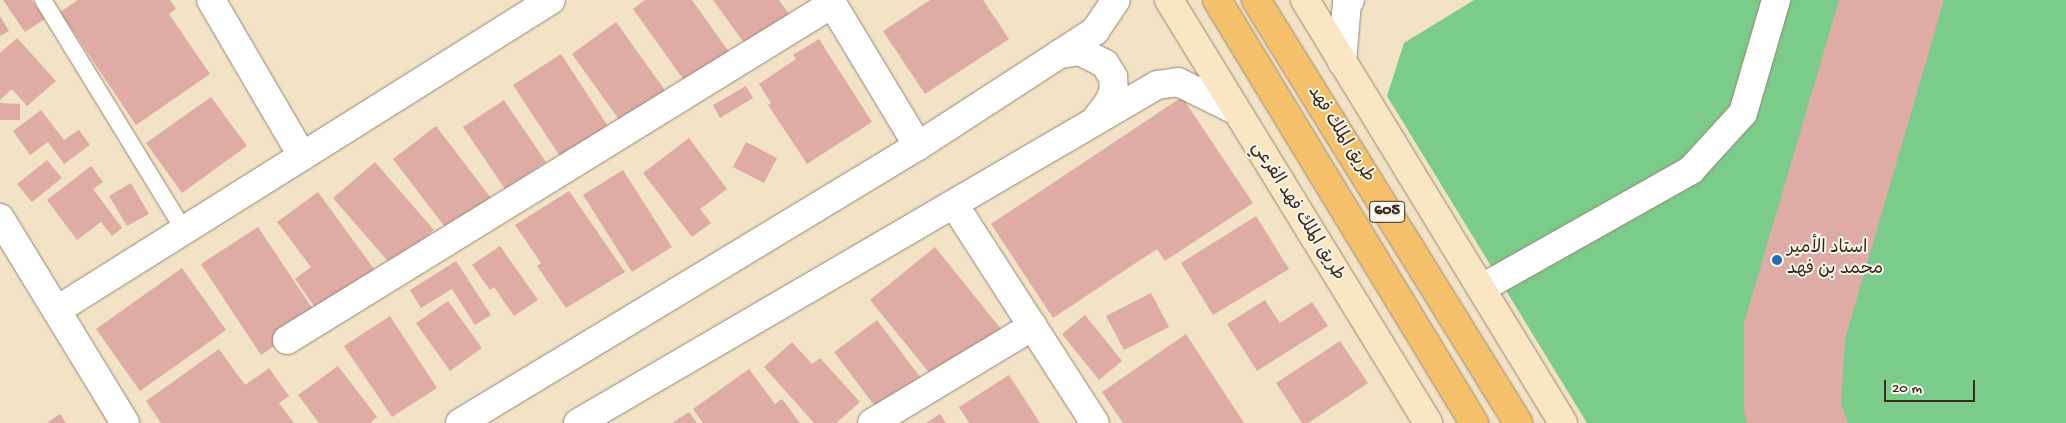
<!DOCTYPE html>
<meta charset="utf-8">
<style>
body{margin:0}
#map{position:relative;width:2066px;height:423px;overflow:hidden;background:#f2e2c6;font-family:"Gochi Hand","Playpen Sans Arabic",sans-serif}
div>[style]{position:absolute}
.green>*{inset:0;background:#7bcb8b}
.building>*{inset:0;background:#dfaca5}
.roads{filter:drop-shadow(0 0 1px #968672) drop-shadow(0 0 1px #968672)}
.service>*{height:16px;margin:-8px;padding:0 8px;transform-origin:8px;border-radius:8px;background:#fff}
.minor>*{height:28px;margin:-14px;padding:0 14px;transform-origin:14px;border-radius:14px;background:#fff}
.tertiary>*{height:28px;margin:-14px;padding:0 14px;transform-origin:14px;border-radius:14px;background:#fff}
.secondary>*{height:28px;margin:-14px;padding:0 14px;transform-origin:14px;border-radius:14px;background:#fbe6c3}
.motorway>*{height:28px;margin:-14px;padding:0 14px;transform-origin:14px;border-radius:14px;background:#f4c16a}
.dots>*{width:14px;height:14px;translate:-50% -50%;box-sizing:border-box;border:2px solid #fbf7ec;border-radius:50%}
span{translate:-50% -50%;white-space:nowrap;text-align:center;line-height:1.15;-webkit-text-stroke:4px #fbf7ec;paint-order:stroke}
.shield-label span{padding:1px 4px;background:#fbf7ec;border:1px solid;border-radius:4px;-webkit-text-stroke-width:0}
.shield-label{font-size:16px;color:#3b2a1e;font-weight:700}
.street-label{font-size:18px;color:#3b2a1e}
.poi-label{font-size:18px;color:#3b2a1e}
.left{translate:0 -50%;text-align:left}
.scale{position:absolute;left:1884px;top:380px;width:91px;height:22px;box-sizing:border-box;border:2px solid #3b2a1e;border-top:0;padding-left:6px;font-size:15px;line-height:18px;white-space:nowrap;color:#3b2a1e;-webkit-text-stroke:4px #fbf7ec;paint-order:stroke}
</style>
<div id="map">
<div class="green">
<div style="clip-path:polygon(1474px 0,2066px 0,2066px 423px,1587px 423px,1387px 96px,1404px 43px)"></div>
</div>
<div class="building">
<div style="clip-path:polygon(3px 0,32px 0,45px 19px,25px 32px)"></div>
<div style="clip-path:polygon(78px 0,170px 0,176px 9px,169px 14px,210px 74px,136px 125px,60px 12px)"></div>
<div style="clip-path:polygon(645px 0,692px 0,734px 59px,691px 90px,633px 9px)"></div>
<div style="clip-path:polygon(713px 0,779px 0,791px 17px,748px 48px)"></div>
<div style="clip-path:polygon(930px 0,983px 0,1009px 39px,925px 94px,883px 31px)"></div>
<div style="clip-path:polygon(1839px 0,1944px 0,1845px 339px,1841px 404px,1848px 423px,1747px 423px,1744px 411px,1744px 323px)"></div>
<div style="clip-path:polygon(0 16px,9px 31px,0 36px)"></div>
<div style="clip-path:polygon(616px 22px,669px 96px,625px 128px,572px 54px)"></div>
<div style="clip-path:polygon(17px 38px,56px 81px,27px 106px,12px 89px,0 100px,0 53px)"></div>
<div style="clip-path:polygon(819px 39px,872px 122px,807px 164px,768px 105px,771px 103px,759px 84px,796px 59px,793px 55px)"></div>
<div style="clip-path:polygon(561px 54px,611px 131px,563px 161px,513px 85px)"></div>
<div style="clip-path:polygon(746px 86px,753px 98px,720px 118px,713px 105px)"></div>
<div style="clip-path:polygon(211px 97px,247px 146px,182px 193px,146px 143px)"></div>
<div style="clip-path:polygon(1182px 97px,1253px 203px,1165px 261px,1157px 249px,1053px 318px,991px 224px)"></div>
<div style="clip-path:polygon(504px 100px,546px 162px,505px 189px,463px 127px)"></div>
<div style="clip-path:polygon(0 103px,20px 104px,20px 120px,0 120px)"></div>
<div style="clip-path:polygon(41px 110px,64px 140px,79px 130px,90px 145px,64px 164px,48px 142px,30px 155px,13px 131px)"></div>
<div style="clip-path:polygon(436px 126px,491px 198px,448px 231px,393px 159px)"></div>
<div style="clip-path:polygon(689px 138px,727px 189px,700px 209px,711px 223px,692px 237px,643px 173px)"></div>
<div style="clip-path:polygon(746px 142px,777px 158px,764px 183px,733px 167px)"></div>
<div style="clip-path:polygon(47px 160px,62px 178px,32px 202px,17px 184px)"></div>
<div style="clip-path:polygon(375px 162px,434px 230px,392px 266px,333px 198px)"></div>
<div style="clip-path:polygon(91px 166px,103px 182px,93px 189px,122px 228px,112px 236px,101px 222px,77px 240px,47px 200px)"></div>
<div style="clip-path:polygon(623px 170px,672px 247px,632px 272px,583px 195px)"></div>
<div style="clip-path:polygon(131px 183px,149px 214px,127px 226px,109px 196px)"></div>
<div style="clip-path:polygon(569px 191px,625px 272px,566px 308px,537px 266px,541px 263px,515px 225px)"></div>
<div style="clip-path:polygon(318px 192px,379px 276px,322px 317px,295px 279px,311px 267px,277px 222px)"></div>
<div style="clip-path:polygon(1256px 216px,1289px 269px,1213px 315px,1181px 263px)"></div>
<div style="clip-path:polygon(258px 227px,318px 317px,261px 355px,201px 264px)"></div>
<div style="clip-path:polygon(500px 246px,538px 300px,514px 316px,494px 287px,490px 290px,472px 265px)"></div>
<div style="clip-path:polygon(935px 247px,1001px 329px,936px 381px,870px 300px)"></div>
<div style="clip-path:polygon(456px 261px,491px 315px,475px 325px,452px 289px,421px 308px,410px 290px)"></div>
<div style="clip-path:polygon(182px 268px,226px 330px,140px 391px,96px 329px)"></div>
<div style="clip-path:polygon(1151px 293px,1169px 327px,1124px 350px,1106px 316px)"></div>
<div style="clip-path:polygon(1265px 300px,1280px 323px,1312px 302px,1328px 326px,1257px 371px,1227px 324px)"></div>
<div style="clip-path:polygon(448px 301px,482px 348px,450px 371px,416px 323px)"></div>
<div style="clip-path:polygon(1085px 315px,1122px 361px,1099px 380px,1062px 334px)"></div>
<div style="clip-path:polygon(390px 316px,437px 388px,392px 417px,344px 346px)"></div>
<div style="clip-path:polygon(877px 320px,920px 377px,877px 409px,834px 352px)"></div>
<div style="clip-path:polygon(1186px 334px,1244px 423px,1123px 423px,1102px 392px)"></div>
<div style="clip-path:polygon(1340px 341px,1368px 383px,1308px 423px,1302px 423px,1276px 383px)"></div>
<div style="clip-path:polygon(792px 342px,812px 364px,820px 358px,860px 402px,836px 423px,814px 423px,764px 367px)"></div>
<div style="clip-path:polygon(219px 349px,245px 385px,269px 368px,289px 396px,279px 403px,294px 423px,161px 423px,146px 401px)"></div>
<div style="clip-path:polygon(338px 366px,377px 417px,370px 423px,319px 423px,298px 395px)"></div>
<div style="clip-path:polygon(749px 369px,775px 404px,782px 399px,800px 423px,703px 423px,693px 409px)"></div>
<div style="clip-path:polygon(1009px 375px,1040px 423px,969px 423px,959px 407px)"></div>
<div style="clip-path:polygon(689px 412px,697px 423px,672px 423px)"></div>
<div style="clip-path:polygon(60px 414px,66px 423px,47px 423px)"></div>
<div style="clip-path:polygon(940px 414px,946px 423px,926px 423px)"></div>
</div>
<div class="roads">
<div class="service">
<div style="left:43px;top:0;width:270px;rotate:58.5deg"></div>
</div>
<div class="minor">
<div style="left:211px;top:0;width:181px;rotate:59.7deg"></div>
<div style="left:830px;top:0;width:170px;rotate:58.9deg"></div>
<div style="left:955px;top:206px;width:258px;rotate:57.2deg"></div>
<div style="left:0;top:218px;width:240px;rotate:58.6deg"></div>
<div style="left:1482px;top:288px;width:240px;rotate:-29.4deg"></div>
<div style="left:1691px;top:170px;width:77px;rotate:-47.6deg"></div>
<div style="left:1743px;top:113px;width:118px;rotate:-73.7deg"></div>
<div style="left:57px;top:310px;width:583px;rotate:-32.11deg"></div>
<div style="left:287px;top:340px;width:640px;rotate:-31.65deg"></div>
<div style="left:872px;top:423px;width:188px;rotate:-31.1deg"></div>
</div>
<div class="tertiary">
<div style="left:1059px;top:54px;width:21px;rotate:-8deg"></div>
<div style="left:1080px;top:51px;width:28px;rotate:27deg"></div>
<div style="left:1105px;top:64px;width:15px;rotate:58deg"></div>
<div style="left:1113px;top:77px;width:13px;rotate:86deg"></div>
<div style="left:1114px;top:90px;width:13px;rotate:113deg"></div>
<div style="left:1109px;top:102px;width:20px;rotate:127deg"></div>
<div style="left:1342px;top:62px;width:59px;rotate:-85.2deg"></div>
<div style="left:1347px;top:3px;width:4px;rotate:-45deg"></div>
<div style="left:460px;top:423px;width:535px;rotate:-31.17deg"></div>
<div style="left:918px;top:146px;width:211px;rotate:-33deg"></div>
<div style="left:1095px;top:31px;width:37px;rotate:-56deg"></div>
<div style="left:578px;top:423px;width:670px;rotate:-30.27deg"></div>
<div style="left:1157px;top:85px;width:21px;rotate:-8deg"></div>
<div style="left:1178px;top:82px;width:61px;rotate:26.1deg"></div>
</div>
<div class="secondary">
<div style="left:1169px;top:0;width:496px;rotate:58.5deg"></div>
<div style="left:1305px;top:0;width:495px;rotate:58.6deg"></div>
</div>
<div class="motorway">
<div style="left:1217px;top:0;width:495px;rotate:58.7deg"></div>
<div style="left:1256px;top:0;width:498px;rotate:58.2deg"></div>
</div>
</div>
<div class="dots">
<div style="left:1777px;top:260px;background:#1f6fb2"></div>
</div>
<div class="shield-label">
<span style="left:1387px;top:212px">605</span>
</div>
<div class="street-label">
<span style="left:1340px;top:135px;rotate:58deg">طريق الملك فهد</span>
<span style="left:1297px;top:212px;rotate:58deg">طريق الملك فهد الفرعي</span>
</div>
<div class="poi-label">
<span class="left" style="left:1787px;top:260px">استاد الأمير<br>محمد بن فهد</span>
</div>
<div class="scale">20 m</div>
</div>
